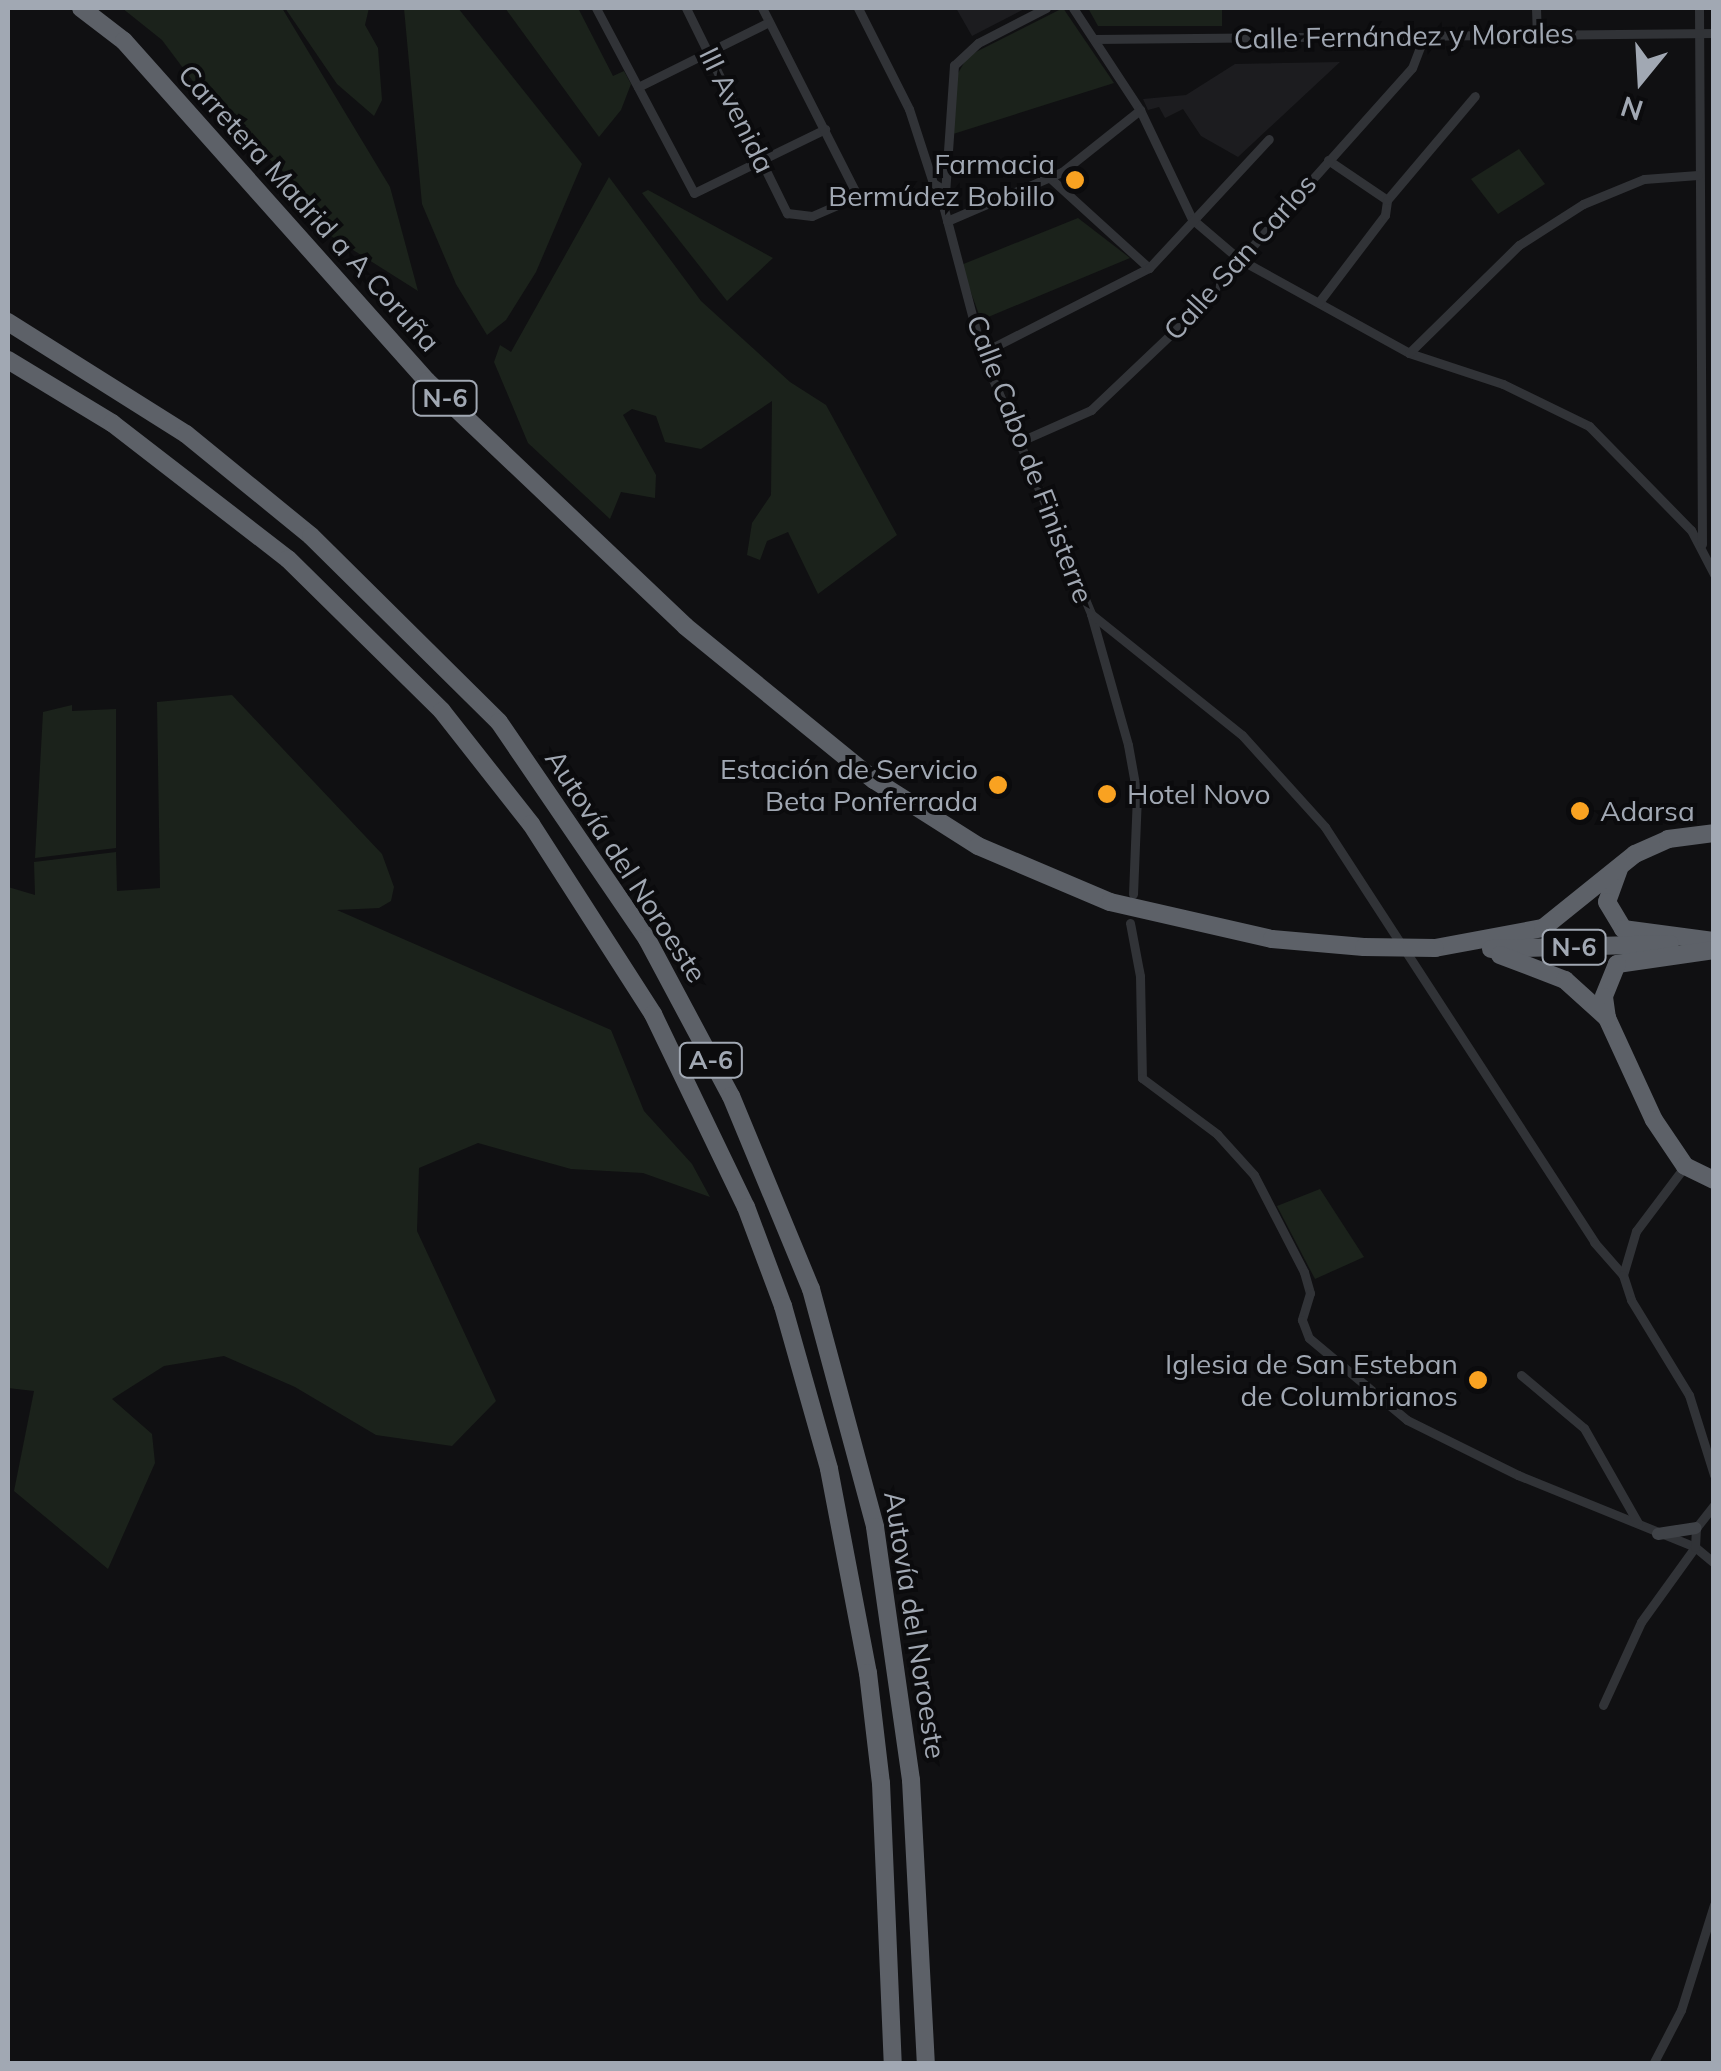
<!DOCTYPE html>
<meta charset="utf-8">
<style>
body{margin:0}
#map{position:relative;width:1721px;height:2071px;overflow:hidden;background:#101012;font-family:Mulish,sans-serif}
div>[style]{position:absolute}
.built>*{inset:0;background:#1c1c1f}
.green>*{inset:0;background:#1b221b}
.street>*{height:9px;margin:-4.5px;padding:0 4.5px;transform-origin:4.5px;border-radius:4.5px;background:#313337}
.secondary>*{height:12px;margin:-6px;padding:0 6px;transform-origin:6px;border-radius:6px;background:#3f4247}
.highway>*{height:18px;margin:-9px;padding:0 9px;transform-origin:9px;border-radius:9px;background:#5d6168}
.highway-bridge>*{height:18px;margin:-9px;padding:0 9px;transform-origin:9px;border-radius:9px;background:#5d6168}
.dots>*{width:28px;height:28px;translate:-50% -50%;box-sizing:border-box;border:5px solid #0b0b0d;border-radius:50%}
span{translate:-50% -50%;white-space:nowrap;text-align:center;line-height:1.15;-webkit-text-stroke:8px #0b0b0d;paint-order:stroke}
.shield-label span{padding:2px 8px;background:#0b0b0d;border:2px solid;border-radius:8px;-webkit-text-stroke-width:0}
.shield-label{font-size:25px;color:#a1a8b3;font-weight:700}
.street-label{font-size:28px;color:#a1a8b3}
.poi-label{font-size:28px;color:#a1a8b3}
.right{translate:-100% -50%;text-align:right}
.left{translate:0 -50%;text-align:left}
.frame{position:absolute;inset:0;border:10px solid #a1a8b3;pointer-events:none}
.north{position:absolute;left:1591px;top:30px;width:100px;height:100px;-webkit-text-stroke:8px #0b0b0d;paint-order:stroke;rotate:198deg;font-size:28px;font-weight:700;line-height:40px;text-align:center;color:#a1a8b3}
.north::after{content:'';display:block;margin:auto;width:35px;height:45px;background:#a1a8b3;clip-path:polygon(50% 0,100% 100%,50% 72%,0 100%)}
</style>
<div id="map">
<div class="built">
<div style="clip-path:polygon(956px 8px,1026px 8px,972px 36px)"></div>
<div style="clip-path:polygon(1340px 62px,1238px 157px,1201px 136px,1183px 109px,1165px 118px,1159px 107px,1148px 110px,1143px 99px,1186px 95px,1235px 64px)"></div>
</div>
<div class="green">
<div style="clip-path:polygon(122px 8px,282px 8px,390px 187px,418px 291px,312px 224px,287px 175px,213px 108px,162px 40px)"></div>
<div style="clip-path:polygon(285px 8px,369px 8px,365px 25px,378px 48px,382px 100px,374px 116px,337px 84px)"></div>
<div style="clip-path:polygon(404px 8px,458px 8px,582px 164px,536px 272px,506px 320px,487px 335px,456px 284px,422px 204px)"></div>
<div style="clip-path:polygon(505px 8px,578px 8px,613px 76px,624px 71px,631px 84px,621px 110px,599px 137px)"></div>
<div style="clip-path:polygon(1063px 8px,1114px 83px,950px 135px,954px 80px,968px 56px)"></div>
<div style="clip-path:polygon(1088px 8px,1222px 8px,1222px 26px,1098px 26px)"></div>
<div style="clip-path:polygon(1519px 149px,1545px 184px,1498px 214px,1471px 179px)"></div>
<div style="clip-path:polygon(609px 177px,701px 301px,790px 382px,826px 405px,897px 535px,818px 594px,788px 532px,767px 541px,760px 560px,747px 555px,752px 523px,771px 495px,772px 401px,701px 449px,665px 442px,656px 416px,632px 409px,623px 415px,656px 475px,655px 498px,621px 492px,610px 519px,528px 443px,494px 362px,500px 345px,511px 352px)"></div>
<div style="clip-path:polygon(648px 190px,773px 258px,727px 301px,642px 193px)"></div>
<div style="clip-path:polygon(1078px 218px,1130px 258px,981px 320px,961px 265px)"></div>
<div style="clip-path:polygon(232px 695px,382px 854px,394px 887px,391px 901px,379px 908px,337px 910px,611px 1030px,644px 1111px,692px 1164px,710px 1197px,643px 1173px,571px 1169px,478px 1143px,419px 1168px,417px 1231px,496px 1401px,452px 1446px,376px 1435px,295px 1387px,224px 1356px,164px 1366px,112px 1399px,152px 1434px,155px 1463px,108px 1569px,14px 1491px,34px 1391px,8px 1388px,8px 887px,35px 895px,34px 862px,116px 852px,117px 891px,160px 888px,157px 702px)"></div>
<div style="clip-path:polygon(72px 705px,72px 711px,116px 709px,116px 848px,35px 858px,43px 712px)"></div>
<div style="clip-path:polygon(1320px 1189px,1364px 1257px,1315px 1279px,1277px 1206px)"></div>
</div>
<div class="street">
<div style="left:596px;top:8px;width:209px;rotate:62.1deg"></div>
<div style="left:694px;top:193px;width:146px;rotate:-26deg"></div>
<div style="left:686px;top:8px;width:229px;rotate:63.8deg"></div>
<div style="left:787px;top:213px;width:25px;rotate:7deg"></div>
<div style="left:812px;top:216px;width:43px;rotate:-23.6deg"></div>
<div style="left:851px;top:199px;width:10px;rotate:-73deg"></div>
<div style="left:854px;top:189px;width:203px;rotate:-116.9deg"></div>
<div style="left:858px;top:8px;width:113px;rotate:63.2deg"></div>
<div style="left:909px;top:109px;width:78px;rotate:72deg"></div>
<div style="left:933px;top:183px;width:13px;rotate:32deg"></div>
<div style="left:1046px;top:8px;width:76px;rotate:152.8deg"></div>
<div style="left:978px;top:43px;width:33px;rotate:137deg"></div>
<div style="left:954px;top:65px;width:144px;rotate:94deg"></div>
<div style="left:944px;top:209px;width:149px;rotate:75.2deg"></div>
<div style="left:982px;top:353px;width:283px;rotate:67.3deg"></div>
<div style="left:1091px;top:614px;width:136px;rotate:74.2deg"></div>
<div style="left:1128px;top:745px;width:51px;rotate:79.8deg"></div>
<div style="left:1137px;top:795px;width:99px;rotate:92.3deg"></div>
<div style="left:1073px;top:8px;width:122px;rotate:56.7deg"></div>
<div style="left:1140px;top:110px;width:121px;rotate:64.5deg"></div>
<div style="left:1192px;top:219px;width:62px;rotate:40.4deg"></div>
<div style="left:1239px;top:259px;width:194px;rotate:28.9deg"></div>
<div style="left:1409px;top:353px;width:99px;rotate:18.3deg"></div>
<div style="left:1503px;top:384px;width:96px;rotate:26deg"></div>
<div style="left:1589px;top:426px;width:146px;rotate:45.6deg"></div>
<div style="left:1691px;top:530px;width:50px;rotate:62.4deg"></div>
<div style="left:1536px;top:8px;width:27px;rotate:88deg"></div>
<div style="left:1699px;top:8px;width:536px;rotate:89.68deg"></div>
<div style="left:1094px;top:39px;width:620px;rotate:-0.55deg"></div>
<div style="left:638px;top:87px;width:146px;rotate:-26.4deg"></div>
<div style="left:1328px;top:160px;width:71px;rotate:34.1deg"></div>
<div style="left:1050px;top:178px;width:134px;rotate:42.3deg"></div>
<div style="left:947px;top:221px;width:125px;rotate:-23.1deg"></div>
<div style="left:1062px;top:172px;width:100px;rotate:-38.5deg"></div>
<div style="left:1319px;top:302px;width:109px;rotate:-52.8deg"></div>
<div style="left:1385px;top:215px;width:15px;rotate:-82deg"></div>
<div style="left:1387px;top:200px;width:136px;rotate:-49.8deg"></div>
<div style="left:982px;top:353px;width:187px;rotate:-27deg"></div>
<div style="left:1149px;top:268px;width:176px;rotate:-47.1deg"></div>
<div style="left:1409px;top:353px;width:154px;rotate:-44.5deg"></div>
<div style="left:1519px;top:245px;width:76px;rotate:-32.6deg"></div>
<div style="left:1583px;top:204px;width:66px;rotate:-22.3deg"></div>
<div style="left:1644px;top:179px;width:54px;rotate:-4.2deg"></div>
<div style="left:1021px;top:441px;width:77px;rotate:-23.9deg"></div>
<div style="left:1091px;top:410px;width:138px;rotate:-43.5deg"></div>
<div style="left:1191px;top:315px;width:331px;rotate:-48.2deg"></div>
<div style="left:1412px;top:68px;width:34px;rotate:-69deg"></div>
<div style="left:1091px;top:614px;width:193px;rotate:38.7deg"></div>
<div style="left:1242px;top:735px;width:124px;rotate:47.9deg"></div>
<div style="left:1325px;top:827px;width:495px;rotate:57deg"></div>
<div style="left:1594px;top:1242px;width:44px;rotate:48.7deg"></div>
<div style="left:1130px;top:923px;width:54px;rotate:79.3deg"></div>
<div style="left:1140px;top:976px;width:102px;rotate:88.9deg"></div>
<div style="left:1142px;top:1078px;width:94px;rotate:36.7deg"></div>
<div style="left:1217px;top:1134px;width:55px;rotate:47.9deg"></div>
<div style="left:1254px;top:1175px;width:109px;rotate:62.7deg"></div>
<div style="left:1304px;top:1272px;width:22px;rotate:74deg"></div>
<div style="left:1310px;top:1293px;width:28px;rotate:107deg"></div>
<div style="left:1302px;top:1320px;width:19px;rotate:69deg"></div>
<div style="left:1309px;top:1338px;width:128px;rotate:39.9deg"></div>
<div style="left:1407px;top:1420px;width:124px;rotate:26.4deg"></div>
<div style="left:1518px;top:1475px;width:191px;rotate:22.1deg"></div>
<div style="left:1695px;top:1547px;width:25px;rotate:40deg"></div>
<div style="left:1685px;top:1166px;width:81px;rotate:127deg"></div>
<div style="left:1636px;top:1231px;width:46px;rotate:106.5deg"></div>
<div style="left:1623px;top:1275px;width:26px;rotate:72deg"></div>
<div style="left:1631px;top:1300px;width:111px;rotate:58.6deg"></div>
<div style="left:1689px;top:1395px;width:84px;rotate:72.6deg"></div>
<div style="left:1521px;top:1375px;width:82px;rotate:40.1deg"></div>
<div style="left:1584px;top:1428px;width:109px;rotate:60.4deg"></div>
<div style="left:1603px;top:1705px;width:91px;rotate:-65.4deg"></div>
<div style="left:1641px;top:1622px;width:92px;rotate:-54.2deg"></div>
<div style="left:1695px;top:1547px;width:19px;rotate:-87deg"></div>
<div style="left:1696px;top:1528px;width:29px;rotate:-52deg"></div>
<div style="left:1653px;top:2064px;width:61px;rotate:-62.6deg"></div>
<div style="left:1681px;top:2010px;width:110px;rotate:-72.6deg"></div>
</div>
<div class="secondary">
<div style="left:1658px;top:1534px;width:38px;rotate:-9deg"></div>
</div>
<div class="highway">
<div style="left:81px;top:8px;width:54px;rotate:37.5deg"></div>
<div style="left:124px;top:41px;width:455px;rotate:48.3deg"></div>
<div style="left:427px;top:381px;width:356px;rotate:43.5deg"></div>
<div style="left:685px;top:626px;width:244px;rotate:39.2deg"></div>
<div style="left:874px;top:780px;width:123px;rotate:32.4deg"></div>
<div style="left:978px;top:846px;width:143px;rotate:23deg"></div>
<div style="left:1110px;top:902px;width:166px;rotate:12.9deg"></div>
<div style="left:1272px;top:939px;width:92px;rotate:5deg"></div>
<div style="left:8px;top:322px;width:210px;rotate:32.2deg"></div>
<div style="left:186px;top:434px;width:161px;rotate:39.2deg"></div>
<div style="left:311px;top:536px;width:264px;rotate:44.7deg"></div>
<div style="left:499px;top:722px;width:263px;rotate:55.7deg"></div>
<div style="left:647px;top:939px;width:178px;rotate:61.9deg"></div>
<div style="left:731px;top:1096px;width:209px;rotate:67.5deg"></div>
<div style="left:811px;top:1289px;width:246px;rotate:74.9deg"></div>
<div style="left:875px;top:1527px;width:256px;rotate:81.9deg"></div>
<div style="left:911px;top:1780px;width:284px;rotate:87deg"></div>
<div style="left:8px;top:360px;width:122px;rotate:31.2deg"></div>
<div style="left:112px;top:423px;width:222px;rotate:37.7deg"></div>
<div style="left:288px;top:559px;width:216px;rotate:44.6deg"></div>
<div style="left:442px;top:711px;width:144px;rotate:51.8deg"></div>
<div style="left:531px;top:824px;width:226px;rotate:57.3deg"></div>
<div style="left:653px;top:1014px;width:214px;rotate:64.3deg"></div>
<div style="left:746px;top:1207px;width:106px;rotate:69.5deg"></div>
<div style="left:783px;top:1306px;width:169px;rotate:74.2deg"></div>
<div style="left:829px;top:1469px;width:208px;rotate:79.2deg"></div>
<div style="left:868px;top:1673px;width:111px;rotate:83.3deg"></div>
<div style="left:881px;top:1783px;width:281px;rotate:87.6deg"></div>
<div style="left:1619px;top:869px;width:35px;rotate:110deg"></div>
<div style="left:1607px;top:902px;width:31px;rotate:59deg"></div>
<div style="left:1623px;top:929px;width:91px;rotate:7.6deg"></div>
<div style="left:1435px;top:948px;width:110px;rotate:-10.5deg"></div>
<div style="left:1543px;top:928px;width:118px;rotate:-38.8deg"></div>
<div style="left:1635px;top:854px;width:36px;rotate:-24deg"></div>
<div style="left:1668px;top:839px;width:46px;rotate:-7.4deg"></div>
<div style="left:1491px;top:949px;width:179px;rotate:-1.6deg"></div>
<div style="left:1714px;top:950px;width:98px;rotate:171.8deg"></div>
<div style="left:1617px;top:964px;width:35px;rotate:112deg"></div>
<div style="left:1604px;top:997px;width:21px;rotate:82deg"></div>
<div style="left:1607px;top:1018px;width:112px;rotate:65.3deg"></div>
<div style="left:1654px;top:1120px;width:55px;rotate:56deg"></div>
<div style="left:1685px;top:1166px;width:32px;rotate:26deg"></div>
<div style="left:1500px;top:955px;width:70px;rotate:21deg"></div>
<div style="left:1565px;top:980px;width:57px;rotate:42.1deg"></div>
</div>
<div class="highway-bridge">
<div style="left:1364px;top:947px;width:71px;rotate:0.8deg"></div>
</div>
<div class="dots">
<div style="left:1075px;top:180px;background:#f9a221"></div>
<div style="left:998px;top:785px;background:#f9a221"></div>
<div style="left:1107px;top:794px;background:#f9a221"></div>
<div style="left:1580px;top:811px;background:#f9a221"></div>
<div style="left:1478px;top:1380px;background:#f9a221"></div>
</div>
<div class="shield-label">
<span style="left:445px;top:398px">N-6</span>
<span style="left:1574px;top:947px">N-6</span>
<span style="left:711px;top:1060px">A-6</span>
</div>
<div class="street-label">
<span style="left:1404px;top:36px;rotate:-1deg">Calle Fernández y Morales</span>
<span style="left:737px;top:110px;rotate:64deg">III Avenida</span>
<span style="left:309px;top:208px;rotate:48deg">Carretera Madrid a A Coruña</span>
<span style="left:1240px;top:257px;rotate:-48deg">Calle San Carlos</span>
<span style="left:1030px;top:459px;rotate:69deg">Calle Cabo de Finisterre</span>
<span style="left:626px;top:866px;rotate:57deg">Autovía del Noroeste</span>
<span style="left:915px;top:1625px;rotate:81deg">Autovía del Noroeste</span>
</div>
<div class="poi-label">
<span class="right" style="left:1055px;top:180px">Farmacia<br>Bermúdez Bobillo</span>
<span class="right" style="left:978px;top:785px">Estación de Servicio<br>Beta Ponferrada</span>
<span class="left" style="left:1127px;top:794px">Hotel Novo</span>
<span class="left" style="left:1600px;top:811px">Adarsa</span>
<span class="right" style="left:1458px;top:1380px">Iglesia de San Esteban<br>de Columbrianos</span>
</div>
<div class="frame"></div>
<div class="north">N</div>
</div>
